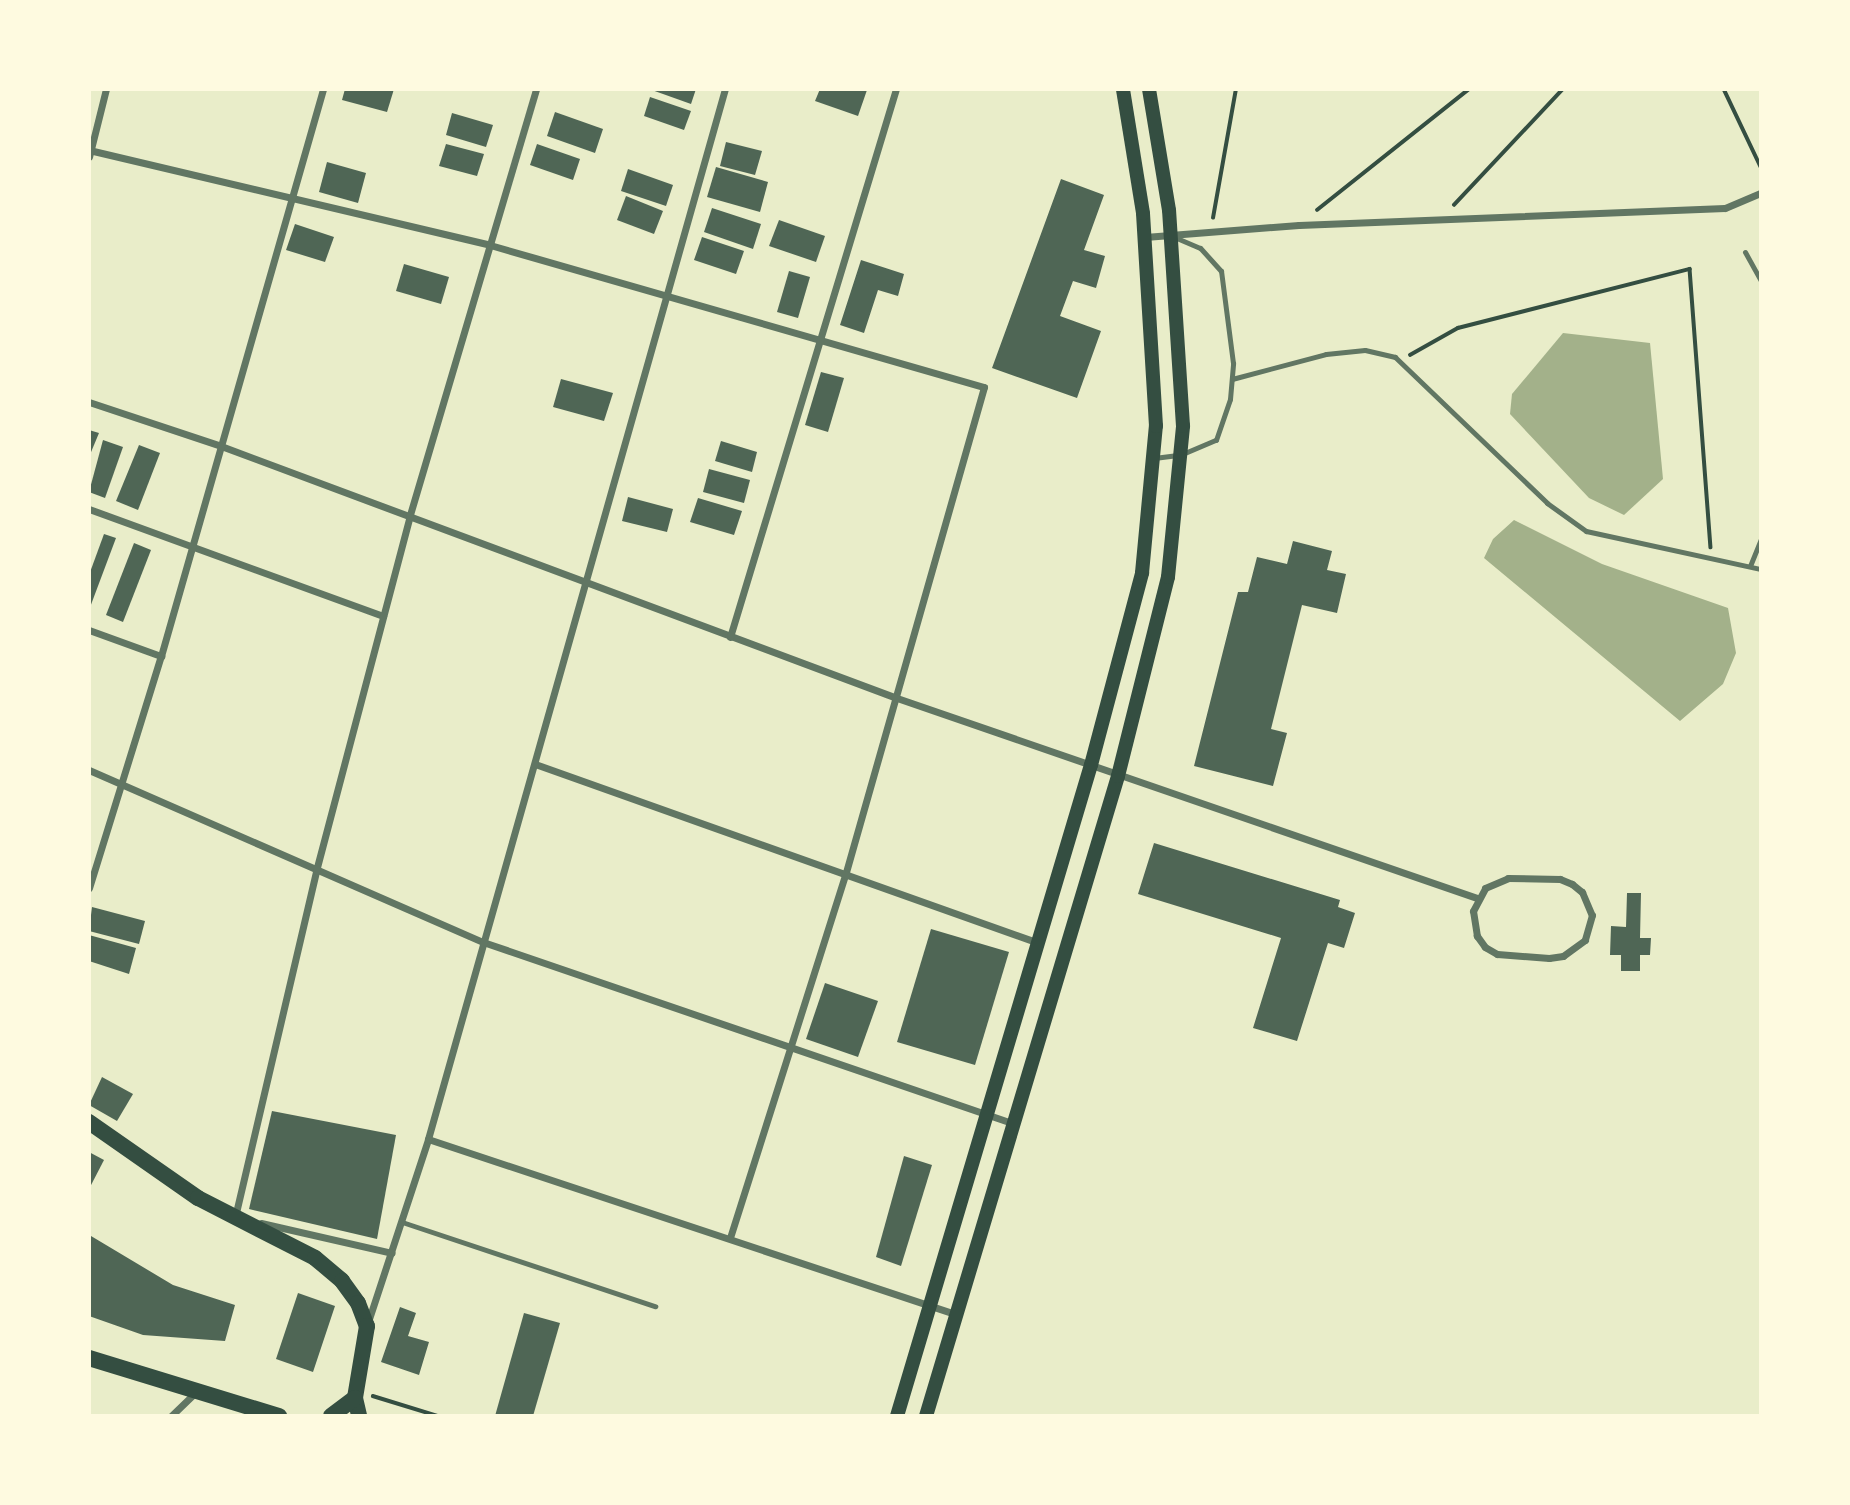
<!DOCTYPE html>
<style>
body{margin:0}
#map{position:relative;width:1850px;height:1505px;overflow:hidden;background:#e9edc9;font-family:"Exo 2",sans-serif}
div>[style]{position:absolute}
.water>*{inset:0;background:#a3b18a}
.building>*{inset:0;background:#4f6655}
.path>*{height:3.5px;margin:-1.75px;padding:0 1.75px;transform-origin:1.75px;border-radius:1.75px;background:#344e41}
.service>*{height:5px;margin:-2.5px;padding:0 2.5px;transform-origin:2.5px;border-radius:2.5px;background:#617663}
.minor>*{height:7px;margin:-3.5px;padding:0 3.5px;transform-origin:3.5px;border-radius:3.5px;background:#617663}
.secondary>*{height:14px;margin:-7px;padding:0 7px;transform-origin:7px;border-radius:7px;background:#344e41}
.primary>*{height:16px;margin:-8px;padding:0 8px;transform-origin:8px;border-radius:8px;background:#344e41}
span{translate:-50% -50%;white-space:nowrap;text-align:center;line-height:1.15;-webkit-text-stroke:7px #fefae0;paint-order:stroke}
.frame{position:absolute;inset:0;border:91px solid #fefae0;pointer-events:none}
</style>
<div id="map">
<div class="water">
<div style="clip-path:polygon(1563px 333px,1650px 343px,1663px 479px,1624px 515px,1589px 498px,1510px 414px,1512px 394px)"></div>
<div style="clip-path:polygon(1514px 520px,1602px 564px,1728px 608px,1736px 653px,1723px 684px,1680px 721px,1484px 558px,1493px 539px)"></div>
</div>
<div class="building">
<div style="clip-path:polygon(345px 89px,394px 89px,387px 112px,342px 100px)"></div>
<div style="clip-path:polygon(649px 89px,696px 89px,691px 104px)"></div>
<div style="clip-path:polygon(820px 89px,865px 89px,867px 90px,858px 116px,815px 101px)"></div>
<div style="clip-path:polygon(650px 97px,691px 111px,684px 130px,644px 116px)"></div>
<div style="clip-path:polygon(555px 112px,603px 129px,595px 153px,547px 136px)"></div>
<div style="clip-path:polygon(452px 113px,493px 125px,486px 147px,446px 135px)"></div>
<div style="clip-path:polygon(726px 142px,762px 151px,755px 175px,720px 166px)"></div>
<div style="clip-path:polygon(446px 144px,484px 154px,477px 176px,439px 166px)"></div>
<div style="clip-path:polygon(537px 144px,580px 159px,573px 180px,530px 165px)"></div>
<div style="clip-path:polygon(327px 162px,366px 173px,358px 203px,319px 192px)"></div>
<div style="clip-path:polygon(716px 167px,768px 182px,760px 212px,707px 197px)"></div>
<div style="clip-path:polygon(628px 169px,673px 185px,666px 206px,621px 191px)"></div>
<div style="clip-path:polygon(1061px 179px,1104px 195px,1084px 250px,1105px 256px,1096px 288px,1073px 281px,1060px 316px,1101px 331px,1077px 398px,992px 368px)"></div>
<div style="clip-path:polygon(626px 196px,663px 211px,654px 234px,617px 220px)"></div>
<div style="clip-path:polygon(712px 208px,761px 224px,753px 249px,704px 232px)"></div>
<div style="clip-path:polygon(779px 220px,825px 236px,816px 262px,769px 246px)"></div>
<div style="clip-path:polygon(295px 224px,334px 237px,325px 262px,286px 250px)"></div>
<div style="clip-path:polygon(702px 237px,744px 251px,736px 274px,694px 260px)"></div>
<div style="clip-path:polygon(861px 260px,904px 274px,898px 296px,878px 290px,864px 333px,840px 325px)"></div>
<div style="clip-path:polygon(404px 264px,449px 277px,441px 304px,396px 291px)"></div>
<div style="clip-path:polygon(789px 271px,810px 277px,798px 318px,777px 312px)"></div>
<div style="clip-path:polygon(821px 372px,844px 378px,828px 432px,805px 425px)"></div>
<div style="clip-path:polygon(561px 379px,613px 393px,604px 421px,553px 407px)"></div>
<div style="clip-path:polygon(89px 430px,99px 433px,89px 457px)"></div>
<div style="clip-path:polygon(103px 440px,123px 447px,105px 498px,89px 492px)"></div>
<div style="clip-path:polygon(721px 441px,757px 452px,752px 472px,715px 461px)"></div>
<div style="clip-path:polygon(139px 445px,160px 453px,138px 510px,116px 501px)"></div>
<div style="clip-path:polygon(709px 469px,750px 480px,744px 503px,703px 492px)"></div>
<div style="clip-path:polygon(628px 497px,673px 509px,667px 532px,622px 521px)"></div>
<div style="clip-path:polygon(698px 498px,742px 511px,734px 535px,690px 522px)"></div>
<div style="clip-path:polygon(104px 534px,116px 538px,89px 610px,89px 575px)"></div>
<div style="clip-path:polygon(1293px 541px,1332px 551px,1327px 570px,1346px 574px,1337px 613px,1302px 605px,1271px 729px,1287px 733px,1273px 786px,1194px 766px,1238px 592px,1248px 592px,1257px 557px,1287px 564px)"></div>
<div style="clip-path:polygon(134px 543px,151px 550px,123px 622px,106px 615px)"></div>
<div style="clip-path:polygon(1154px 843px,1340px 900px,1338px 907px,1355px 913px,1344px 948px,1328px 943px,1297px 1041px,1253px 1028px,1281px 938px,1138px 894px)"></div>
<div style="clip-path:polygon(1627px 893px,1641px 893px,1640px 938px,1651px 938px,1650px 955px,1640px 955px,1640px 971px,1621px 971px,1621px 955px,1610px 955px,1611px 926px,1626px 927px)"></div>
<div style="clip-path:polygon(92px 907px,145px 921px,139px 944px,89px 931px)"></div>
<div style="clip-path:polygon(931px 929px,1009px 952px,975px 1065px,897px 1042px)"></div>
<div style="clip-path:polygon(89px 935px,136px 948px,129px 974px,89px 961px)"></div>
<div style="clip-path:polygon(825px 983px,878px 1001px,858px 1057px,806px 1039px)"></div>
<div style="clip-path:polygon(102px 1077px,133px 1094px,117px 1121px,89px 1105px)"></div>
<div style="clip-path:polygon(272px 1111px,396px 1135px,377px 1239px,249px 1209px)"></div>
<div style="clip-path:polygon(89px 1152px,104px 1160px,89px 1189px)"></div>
<div style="clip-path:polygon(904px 1156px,932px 1165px,901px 1266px,876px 1257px)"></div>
<div style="clip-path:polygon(91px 1236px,173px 1285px,235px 1305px,225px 1341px,143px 1335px,89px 1316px)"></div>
<div style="clip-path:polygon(298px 1293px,335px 1306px,313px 1372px,276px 1359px)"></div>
<div style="clip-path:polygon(400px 1307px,416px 1313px,408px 1336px,429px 1342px,419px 1375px,381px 1362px)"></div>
<div style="clip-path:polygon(524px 1313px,560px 1323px,533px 1416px,495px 1416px)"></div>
</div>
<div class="path">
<div style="left:1724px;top:89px;width:86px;rotate:64.6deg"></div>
<div style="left:1454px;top:205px;width:159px;rotate:-46.8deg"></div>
<div style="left:1317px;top:210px;width:194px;rotate:-38.5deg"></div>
<div style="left:1213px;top:218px;width:131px;rotate:-79.9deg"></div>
<div style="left:1410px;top:355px;width:55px;rotate:-29.4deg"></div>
<div style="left:1458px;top:328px;width:239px;rotate:-14.3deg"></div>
<div style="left:1690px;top:269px;width:279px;rotate:85.7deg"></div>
<div style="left:373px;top:1396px;width:68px;rotate:17.1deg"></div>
</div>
<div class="service">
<div style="left:1745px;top:252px;width:33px;rotate:61deg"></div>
<div style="left:1232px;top:379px;width:97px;rotate:-14.9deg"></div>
<div style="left:1326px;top:354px;width:39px;rotate:-6deg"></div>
<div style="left:1365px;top:350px;width:31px;rotate:13deg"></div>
<div style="left:1395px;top:357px;width:211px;rotate:43.8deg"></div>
<div style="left:1547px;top:503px;width:48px;rotate:35.7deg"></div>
<div style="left:1586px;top:531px;width:179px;rotate:12.3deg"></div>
<div style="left:1154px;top:458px;width:26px;rotate:-7deg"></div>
<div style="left:1180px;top:455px;width:39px;rotate:-23deg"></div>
<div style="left:1216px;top:440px;width:43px;rotate:-71.1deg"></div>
<div style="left:1230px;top:399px;width:36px;rotate:-85deg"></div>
<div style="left:1233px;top:363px;width:93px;rotate:-97.4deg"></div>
<div style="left:1221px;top:271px;width:31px;rotate:-132deg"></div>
<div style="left:1200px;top:248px;width:28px;rotate:-157deg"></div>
<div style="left:1750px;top:566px;width:29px;rotate:-68deg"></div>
<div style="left:402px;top:1222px;width:267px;rotate:18.4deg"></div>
</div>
<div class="minor">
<div style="left:89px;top:150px;width:412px;rotate:13.3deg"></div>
<div style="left:490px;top:245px;width:514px;rotate:16.04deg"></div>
<div style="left:984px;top:387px;width:504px;rotate:105.88deg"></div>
<div style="left:846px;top:872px;width:384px;rotate:107.6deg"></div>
<div style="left:89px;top:157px;width:70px;rotate:-76deg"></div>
<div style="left:1145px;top:237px;width:154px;rotate:-4.5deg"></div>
<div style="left:1299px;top:225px;width:426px;rotate:-2.3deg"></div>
<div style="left:1725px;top:208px;width:39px;rotate:-23deg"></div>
<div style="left:89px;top:402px;width:139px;rotate:18.4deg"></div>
<div style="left:221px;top:446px;width:718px;rotate:20.45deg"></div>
<div style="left:894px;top:697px;width:617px;rotate:19.02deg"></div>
<div style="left:89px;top:509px;width:313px;rotate:20deg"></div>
<div style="left:89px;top:630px;width:77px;rotate:19.9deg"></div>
<div style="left:730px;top:637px;width:573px;rotate:-73.15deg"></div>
<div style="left:535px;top:764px;width:532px;rotate:19.56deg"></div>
<div style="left:89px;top:770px;width:430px;rotate:23.6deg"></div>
<div style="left:483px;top:942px;width:559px;rotate:18.89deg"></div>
<div style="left:1508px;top:878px;width:52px;rotate:1.1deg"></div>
<div style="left:1560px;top:879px;width:13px;rotate:23deg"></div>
<div style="left:1572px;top:884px;width:13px;rotate:39deg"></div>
<div style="left:1582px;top:892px;width:25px;rotate:67deg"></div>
<div style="left:1592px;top:915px;width:26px;rotate:106deg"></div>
<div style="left:1585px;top:940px;width:27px;rotate:144deg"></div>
<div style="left:1563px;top:956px;width:14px;rotate:172deg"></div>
<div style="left:1549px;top:958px;width:52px;rotate:-175.6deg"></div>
<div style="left:1497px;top:954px;width:14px;rotate:-150deg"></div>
<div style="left:1485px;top:947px;width:14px;rotate:-126deg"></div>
<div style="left:1477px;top:936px;width:25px;rotate:-99deg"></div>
<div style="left:1473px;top:911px;width:26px;rotate:-62deg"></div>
<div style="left:1485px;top:888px;width:25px;rotate:-23deg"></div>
<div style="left:89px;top:888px;width:243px;rotate:-72.8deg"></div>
<div style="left:161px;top:656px;width:590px;rotate:-74.05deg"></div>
<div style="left:428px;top:1139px;width:555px;rotate:18.37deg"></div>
<div style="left:235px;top:1217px;width:355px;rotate:-76.8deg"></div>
<div style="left:316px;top:871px;width:365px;rotate:-75.2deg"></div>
<div style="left:409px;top:518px;width:447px;rotate:-73.5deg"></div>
<div style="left:261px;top:1223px;width:134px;rotate:12.9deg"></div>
<div style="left:368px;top:1322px;width:193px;rotate:-71.8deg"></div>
<div style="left:428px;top:1139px;width:1091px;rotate:-74.21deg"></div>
<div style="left:171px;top:1416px;width:36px;rotate:-44deg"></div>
</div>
<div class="secondary">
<div style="left:897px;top:1416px;width:679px;rotate:-73.41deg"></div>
<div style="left:1091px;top:765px;width:199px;rotate:-75.1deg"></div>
<div style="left:1142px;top:573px;width:148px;rotate:-84.6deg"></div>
<div style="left:1156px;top:426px;width:213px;rotate:-93.5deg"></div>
<div style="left:1143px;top:213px;width:126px;rotate:-99.2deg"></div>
<div style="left:926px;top:1416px;width:668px;rotate:-73.3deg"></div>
<div style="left:1118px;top:776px;width:205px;rotate:-75.9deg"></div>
<div style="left:1168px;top:577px;width:152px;rotate:-84.3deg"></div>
<div style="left:1183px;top:426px;width:216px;rotate:-93.7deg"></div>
<div style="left:1169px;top:210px;width:123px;rotate:-99.4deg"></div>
</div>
<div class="primary">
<div style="left:89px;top:1122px;width:133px;rotate:34.9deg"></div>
<div style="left:198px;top:1198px;width:131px;rotate:27.1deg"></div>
<div style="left:315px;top:1258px;width:35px;rotate:40deg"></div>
<div style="left:342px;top:1281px;width:27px;rotate:54deg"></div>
<div style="left:358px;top:1303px;width:25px;rotate:69deg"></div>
<div style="left:367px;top:1326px;width:73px;rotate:99.5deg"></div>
<div style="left:355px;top:1398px;width:18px;rotate:77deg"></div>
<div style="left:89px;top:1358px;width:199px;rotate:17deg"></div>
<div style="left:331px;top:1416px;width:30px;rotate:-37deg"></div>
</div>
<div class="frame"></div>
</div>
